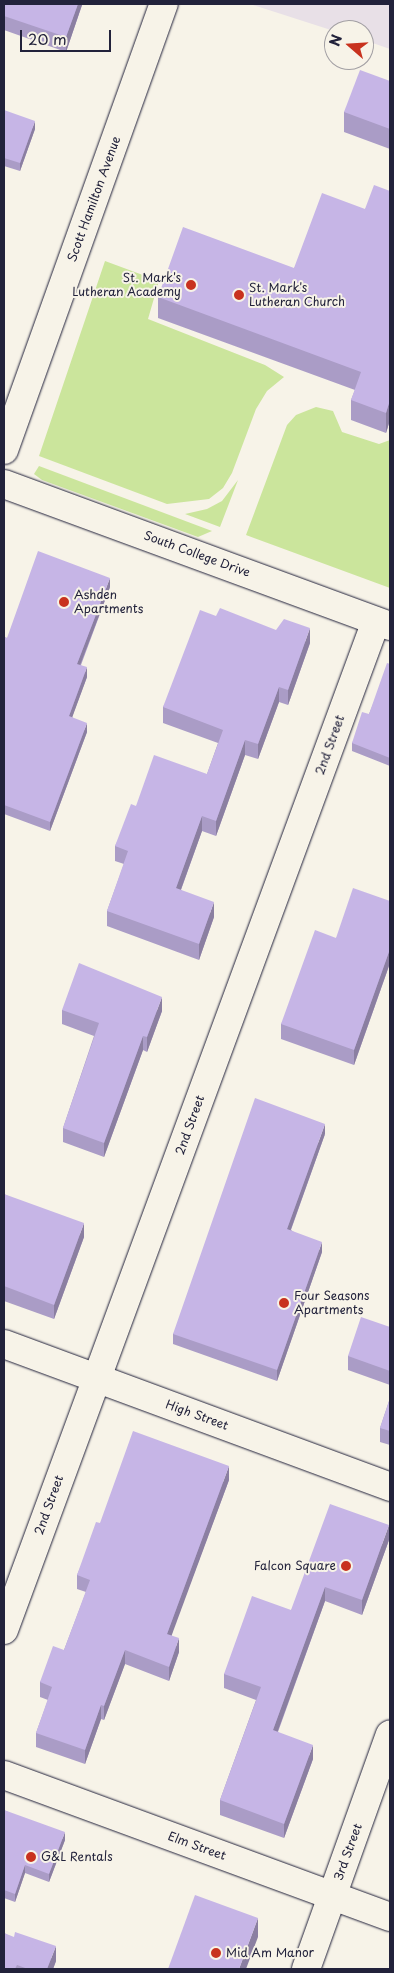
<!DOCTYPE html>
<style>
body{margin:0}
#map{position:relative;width:394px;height:1973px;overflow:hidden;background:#f7f3e8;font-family:"Playpen Sans",sans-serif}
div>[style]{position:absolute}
.built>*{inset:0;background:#e8e0e7}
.green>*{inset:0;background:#cbe59c}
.roads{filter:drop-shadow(0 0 1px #22223b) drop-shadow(0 0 1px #22223b)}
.street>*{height:28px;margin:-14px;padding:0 14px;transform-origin:14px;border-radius:14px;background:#f7f3e8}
.secondary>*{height:28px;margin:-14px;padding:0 14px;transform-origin:14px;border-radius:14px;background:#f7f3e8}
.wall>*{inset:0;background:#aa9cc6}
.shaded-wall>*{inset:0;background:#8b7fa1}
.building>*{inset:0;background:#c6b5e6}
.dots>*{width:14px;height:14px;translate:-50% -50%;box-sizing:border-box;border:2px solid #f7f3e8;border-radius:50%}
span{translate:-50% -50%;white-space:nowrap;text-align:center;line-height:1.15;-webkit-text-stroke:4px #f7f3e8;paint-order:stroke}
.street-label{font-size:12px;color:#22223b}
.poi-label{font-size:12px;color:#22223b}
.right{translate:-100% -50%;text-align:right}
.left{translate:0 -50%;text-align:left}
.frame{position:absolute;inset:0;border:5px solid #22223b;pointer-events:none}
.north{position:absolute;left:324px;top:20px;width:50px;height:50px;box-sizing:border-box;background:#f7f3e8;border:1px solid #a29fa3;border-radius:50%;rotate:289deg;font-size:14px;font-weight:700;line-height:20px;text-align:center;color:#22223b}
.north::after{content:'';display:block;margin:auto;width:18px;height:22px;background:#c8321e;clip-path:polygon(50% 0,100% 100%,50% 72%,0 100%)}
.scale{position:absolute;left:20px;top:30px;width:91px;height:22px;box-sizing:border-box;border:2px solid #22223b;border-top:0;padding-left:6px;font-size:15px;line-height:18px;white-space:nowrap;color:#22223b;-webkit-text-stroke:4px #f7f3e8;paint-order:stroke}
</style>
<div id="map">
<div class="built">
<div style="clip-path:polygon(250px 4px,390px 4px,390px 49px,364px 40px,364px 30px,334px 31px)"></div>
</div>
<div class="green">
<div style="clip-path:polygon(105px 261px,159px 281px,148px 319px,265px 365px,284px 377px,267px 391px,256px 409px,232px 473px,223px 488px,209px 499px,167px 504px,39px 456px)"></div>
<div style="clip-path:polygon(316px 407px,333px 411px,342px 432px,379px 444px,390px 440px,390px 588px,246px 535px,287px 425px,296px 415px)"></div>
<div style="clip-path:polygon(39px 466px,212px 531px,198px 537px,42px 480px,34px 474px)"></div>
<div style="clip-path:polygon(238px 480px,220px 527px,185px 514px,207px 509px,222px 501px)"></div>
</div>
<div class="roads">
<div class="street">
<div style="left:4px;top:450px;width:474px;rotate:-70.3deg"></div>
<div style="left:4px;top:1344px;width:412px;rotate:20.3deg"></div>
<div style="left:4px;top:1630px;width:1075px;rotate:-69.76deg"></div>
<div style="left:4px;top:1775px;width:411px;rotate:20.2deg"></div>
<div style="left:306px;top:1969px;width:249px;rotate:-70.3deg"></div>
</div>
<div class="secondary">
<div style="left:4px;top:484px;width:411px;rotate:20.2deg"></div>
</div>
</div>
<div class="wall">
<div style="clip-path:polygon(4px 4px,82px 4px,82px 5px,66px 52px,4px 30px)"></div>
<div style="clip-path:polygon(390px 81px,390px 149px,344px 132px,344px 112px)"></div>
<div style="clip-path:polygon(4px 110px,35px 129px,20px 171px,4px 166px)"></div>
<div style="clip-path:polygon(390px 191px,390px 420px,386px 433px,351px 420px,351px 400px,355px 390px,158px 318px,158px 297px,294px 268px,365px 209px)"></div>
<div style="clip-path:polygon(110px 587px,81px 665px,87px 677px,72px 717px,87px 732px,50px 831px,4px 814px,4px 637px,7px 638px)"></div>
<div style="clip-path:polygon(216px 616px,310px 643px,288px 705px,279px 702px,258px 759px,245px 755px,216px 836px,202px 831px,181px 890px,214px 917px,199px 960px,107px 926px,107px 911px,124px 864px,115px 861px,115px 846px,136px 806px,207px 774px,218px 743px,163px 723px,163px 707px)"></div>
<div style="clip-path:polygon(390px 664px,390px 766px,352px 751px,352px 743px,369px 714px)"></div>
<div style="clip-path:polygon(390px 901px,390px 963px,354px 1065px,281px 1039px,281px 1024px,336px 938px)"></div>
<div style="clip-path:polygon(62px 1010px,162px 1011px,147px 1052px,143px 1050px,104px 1157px,63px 1142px,63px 1128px,94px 1036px,62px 1024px)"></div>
<div style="clip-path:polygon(325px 1134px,291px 1230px,322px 1252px,277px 1381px,173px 1344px,173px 1334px)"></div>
<div style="clip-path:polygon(4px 1194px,84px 1237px,54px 1319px,4px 1301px)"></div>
<div style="clip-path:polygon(390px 1327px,390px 1385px,348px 1370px,348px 1356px)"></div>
<div style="clip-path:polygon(390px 1398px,390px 1445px,380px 1442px,380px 1428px)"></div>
<div style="clip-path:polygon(229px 1480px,171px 1635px,179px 1652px,169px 1681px,125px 1664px,104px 1720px,101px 1719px,85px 1764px,36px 1747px,36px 1733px,48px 1700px,40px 1697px,40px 1682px,64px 1650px,86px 1592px,77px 1589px,77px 1575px,100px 1523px)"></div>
<div style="clip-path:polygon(389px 1540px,362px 1615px,325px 1601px,278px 1732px,313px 1759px,284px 1838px,220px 1815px,220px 1800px,256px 1700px,224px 1688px,224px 1674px,291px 1610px)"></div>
<div style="clip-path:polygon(4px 1810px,65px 1840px,49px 1882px,25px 1873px,15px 1902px,4px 1898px)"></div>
<div style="clip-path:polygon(4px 1933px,56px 1961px,53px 1969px,4px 1969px)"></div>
</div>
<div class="shaded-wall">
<div style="clip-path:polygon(78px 4px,82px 4px,82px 5px,66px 52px,66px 37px)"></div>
<div style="clip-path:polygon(35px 121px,35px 129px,20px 171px,20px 163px)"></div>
<div style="clip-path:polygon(390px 400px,390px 420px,386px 433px,386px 413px)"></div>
<div style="clip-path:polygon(110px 578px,110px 587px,77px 673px,77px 664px)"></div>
<div style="clip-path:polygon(310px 628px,310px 643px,288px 705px,288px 690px)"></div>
<div style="clip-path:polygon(87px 667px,87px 677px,69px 726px,69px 716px)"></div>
<div style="clip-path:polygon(279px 687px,279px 702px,258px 759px,258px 744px)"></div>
<div style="clip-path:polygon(87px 723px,87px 732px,50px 831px,50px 822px)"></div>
<div style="clip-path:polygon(245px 740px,245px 755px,216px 836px,216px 821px)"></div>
<div style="clip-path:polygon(202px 816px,202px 831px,176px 903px,176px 888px)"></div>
<div style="clip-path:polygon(214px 902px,214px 917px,199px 960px,199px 944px)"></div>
<div style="clip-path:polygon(390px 949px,390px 963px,354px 1065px,354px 1050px)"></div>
<div style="clip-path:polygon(162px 997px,162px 1011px,147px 1052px,147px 1037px)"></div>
<div style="clip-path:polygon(143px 1036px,143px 1050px,104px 1157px,104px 1143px)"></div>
<div style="clip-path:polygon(325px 1124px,325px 1134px,287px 1240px,287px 1229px)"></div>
<div style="clip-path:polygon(84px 1223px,84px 1237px,54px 1319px,54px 1305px)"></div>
<div style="clip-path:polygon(322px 1242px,322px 1252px,277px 1381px,277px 1370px)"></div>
<div style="clip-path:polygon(229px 1466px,229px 1480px,167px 1648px,167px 1634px)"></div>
<div style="clip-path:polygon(389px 1525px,389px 1540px,362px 1615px,362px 1600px)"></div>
<div style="clip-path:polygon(325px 1587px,325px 1601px,273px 1744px,273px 1730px)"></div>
<div style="clip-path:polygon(179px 1638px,179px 1652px,169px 1681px,169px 1667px)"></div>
<div style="clip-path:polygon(125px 1650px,125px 1664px,104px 1720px,104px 1706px)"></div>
<div style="clip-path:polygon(101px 1705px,101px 1719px,85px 1764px,85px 1750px)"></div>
<div style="clip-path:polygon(313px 1745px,313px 1759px,284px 1838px,284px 1824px)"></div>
<div style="clip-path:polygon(65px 1832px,65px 1840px,49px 1882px,49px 1874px)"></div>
<div style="clip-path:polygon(25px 1865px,25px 1873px,15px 1902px,15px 1894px)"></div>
<div style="clip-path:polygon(258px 1918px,258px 1937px,246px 1969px,239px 1969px)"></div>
<div style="clip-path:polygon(56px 1946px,56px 1961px,53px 1969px,47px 1969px)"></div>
</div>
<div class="building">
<div style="clip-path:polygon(4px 4px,78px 4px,66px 37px,4px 16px)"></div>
<div style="clip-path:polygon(360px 70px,390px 81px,390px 129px,344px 112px)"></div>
<div style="clip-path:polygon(4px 110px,35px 121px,20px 163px,4px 158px)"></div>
<div style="clip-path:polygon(374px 185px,390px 191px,390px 400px,386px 413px,351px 400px,361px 372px,158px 297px,183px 227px,294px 268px,322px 193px,365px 209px)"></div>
<div style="clip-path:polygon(38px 551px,110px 578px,77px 664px,87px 667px,69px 716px,87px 723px,50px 822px,4px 805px,4px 637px,7px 638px)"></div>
<div style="clip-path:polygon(220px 608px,276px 630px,284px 619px,310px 628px,288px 690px,279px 687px,258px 744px,245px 740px,216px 821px,202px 816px,176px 888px,214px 902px,199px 944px,107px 911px,128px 851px,115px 846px,131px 804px,136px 806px,154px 755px,207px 774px,223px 730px,163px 707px,200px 610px,216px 616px)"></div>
<div style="clip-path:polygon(387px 663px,390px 664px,390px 758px,352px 743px,362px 712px,369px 714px)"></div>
<div style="clip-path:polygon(353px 888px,390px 901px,390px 949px,354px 1050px,281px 1024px,315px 930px,336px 938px)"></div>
<div style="clip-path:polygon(79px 963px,162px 997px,147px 1037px,143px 1036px,104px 1143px,63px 1128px,99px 1023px,62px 1010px)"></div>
<div style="clip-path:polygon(255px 1098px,325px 1124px,287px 1229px,322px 1242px,277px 1370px,173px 1334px)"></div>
<div style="clip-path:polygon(4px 1194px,84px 1223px,54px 1305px,4px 1286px)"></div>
<div style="clip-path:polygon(361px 1317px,390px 1327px,390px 1371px,348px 1356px)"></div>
<div style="clip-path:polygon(390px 1398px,390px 1431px,380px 1428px)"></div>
<div style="clip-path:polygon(133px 1431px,229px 1466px,167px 1634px,179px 1638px,169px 1667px,125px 1650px,104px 1706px,101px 1705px,85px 1750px,36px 1733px,52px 1687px,40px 1682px,53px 1646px,64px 1650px,90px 1580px,77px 1575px,96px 1522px,100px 1523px)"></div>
<div style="clip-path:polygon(330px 1504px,389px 1525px,362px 1600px,325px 1587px,273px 1730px,313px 1745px,284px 1824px,220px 1800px,261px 1687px,224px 1674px,252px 1596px,291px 1610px)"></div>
<div style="clip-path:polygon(4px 1810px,65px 1832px,49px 1874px,25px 1865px,15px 1894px,4px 1890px)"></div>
<div style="clip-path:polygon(195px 1895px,258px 1918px,239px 1969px,168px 1969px)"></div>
<div style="clip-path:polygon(15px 1932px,56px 1946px,47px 1969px,28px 1969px,17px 1965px,15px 1969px,4px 1969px,4px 1933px,14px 1937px)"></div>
</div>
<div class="dots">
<div style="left:191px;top:285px;background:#c8321e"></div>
<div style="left:239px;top:295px;background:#c8321e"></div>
<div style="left:64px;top:602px;background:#c8321e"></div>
<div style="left:284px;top:1303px;background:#c8321e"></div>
<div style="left:346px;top:1566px;background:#c8321e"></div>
<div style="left:31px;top:1857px;background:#c8321e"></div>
<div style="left:216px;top:1953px;background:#c8321e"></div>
</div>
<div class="street-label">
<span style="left:94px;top:199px;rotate:-70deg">Scott Hamilton Avenue</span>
<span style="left:197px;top:554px;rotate:20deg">South College Drive</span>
<span style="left:330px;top:745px;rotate:-70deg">2nd Street</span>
<span style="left:190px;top:1125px;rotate:-70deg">2nd Street</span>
<span style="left:197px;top:1415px;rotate:20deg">High Street</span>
<span style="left:49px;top:1505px;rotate:-70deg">2nd Street</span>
<span style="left:197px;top:1846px;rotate:20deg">Elm Street</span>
<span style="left:348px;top:1852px;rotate:-70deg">3rd Street</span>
</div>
<div class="poi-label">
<span class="right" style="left:181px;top:285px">St. Mark's<br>Lutheran Academy</span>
<span class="left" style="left:249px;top:295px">St. Mark's<br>Lutheran Church</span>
<span class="left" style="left:74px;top:602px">Ashden<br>Apartments</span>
<span class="left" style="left:294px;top:1303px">Four Seasons<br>Apartments</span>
<span class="right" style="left:336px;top:1566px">Falcon Square</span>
<span class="left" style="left:41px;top:1857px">G&amp;L Rentals</span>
<span class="left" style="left:226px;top:1953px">Mid Am Manor</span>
</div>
<div class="frame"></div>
<div class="north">N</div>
<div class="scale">20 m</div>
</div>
